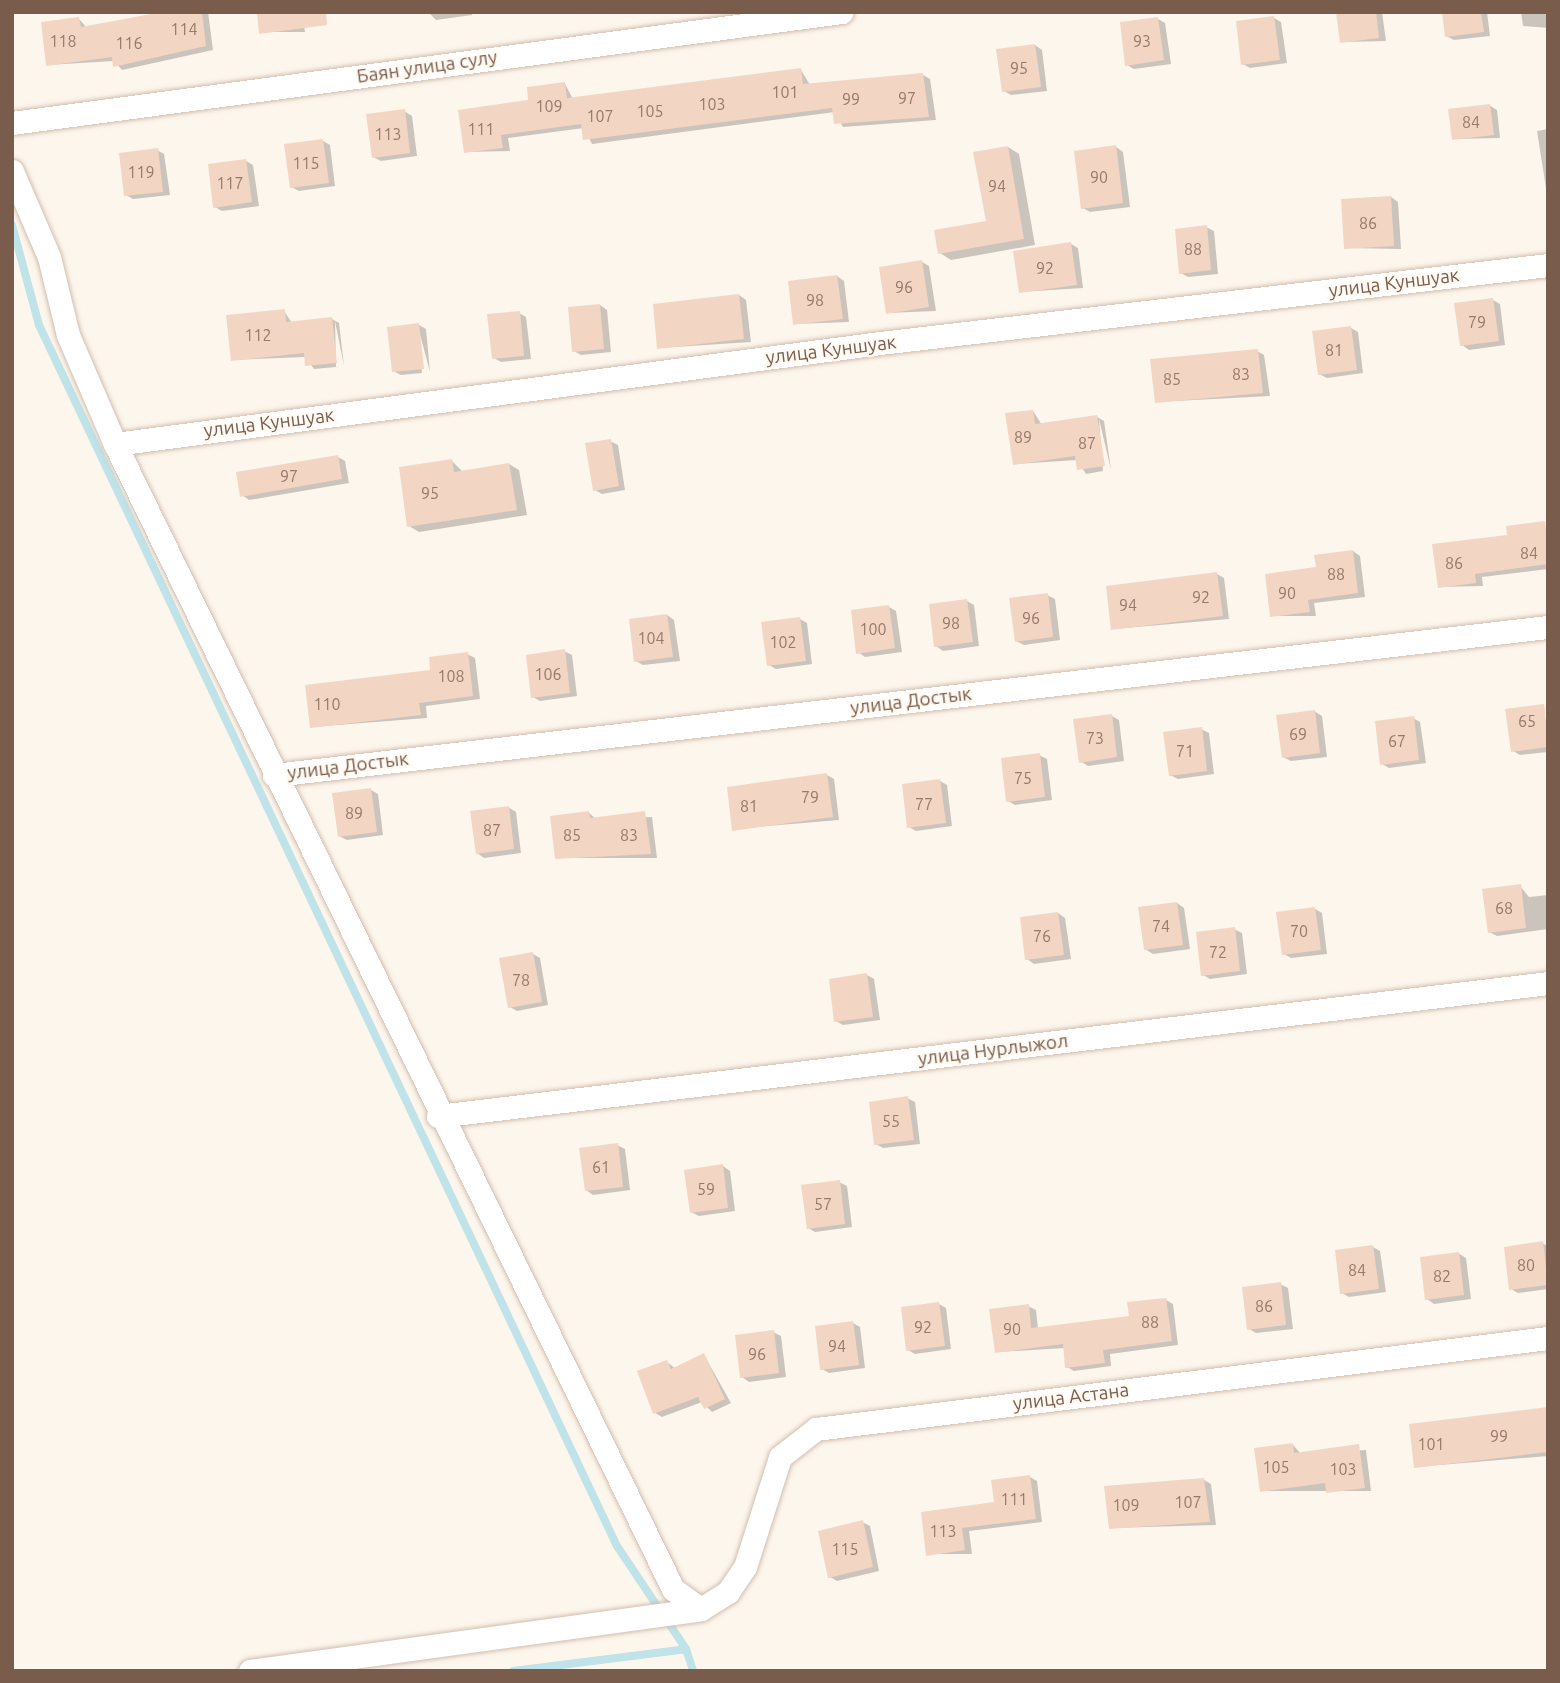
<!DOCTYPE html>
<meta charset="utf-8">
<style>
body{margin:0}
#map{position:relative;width:1560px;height:1683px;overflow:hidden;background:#fdf6ec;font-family:Ubuntu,sans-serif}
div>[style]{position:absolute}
.shadow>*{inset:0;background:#0003}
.stream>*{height:8px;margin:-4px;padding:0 4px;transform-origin:4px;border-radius:4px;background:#bfe3e8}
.building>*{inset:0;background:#f3d5c3}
.roads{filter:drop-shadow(0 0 2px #d1beb0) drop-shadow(0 0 2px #d1beb0)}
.street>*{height:23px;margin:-11.5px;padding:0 11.5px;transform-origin:11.5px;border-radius:11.5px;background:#fff}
span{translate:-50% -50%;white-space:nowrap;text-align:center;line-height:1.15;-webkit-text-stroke:5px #fffaf3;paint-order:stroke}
.number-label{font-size:16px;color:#987a6a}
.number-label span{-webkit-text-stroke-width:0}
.street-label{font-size:19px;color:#7a5c4d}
.frame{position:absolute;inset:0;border:14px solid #7a5c4d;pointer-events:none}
</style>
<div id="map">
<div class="shadow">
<div style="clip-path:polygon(164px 12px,208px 12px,213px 50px,122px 70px,114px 61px,48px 65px,79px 19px,87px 28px)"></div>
<div style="clip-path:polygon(302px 12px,305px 32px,261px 32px)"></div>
<div style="clip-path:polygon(428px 12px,472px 12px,472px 15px,436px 20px)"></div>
<div style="clip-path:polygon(1338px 12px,1382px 12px,1386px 41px,1342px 42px)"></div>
<div style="clip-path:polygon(1443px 12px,1487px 12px,1490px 36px,1454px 40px,1446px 36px)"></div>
<div style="clip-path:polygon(1521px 12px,1548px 12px,1548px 28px,1523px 26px)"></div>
<div style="clip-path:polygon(1274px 18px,1281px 22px,1287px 63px,1250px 68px,1243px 64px)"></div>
<div style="clip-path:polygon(1158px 19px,1165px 23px,1171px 64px,1134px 69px,1127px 65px)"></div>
<div style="clip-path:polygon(1035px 45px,1042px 50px,1047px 91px,1011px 95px,1004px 91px)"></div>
<div style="clip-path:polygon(801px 70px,810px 85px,923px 75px,930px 79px,936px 120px,843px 127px,835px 112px,592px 144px,584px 128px,508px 138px,510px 151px,466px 152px,565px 84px,573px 99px)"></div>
<div style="clip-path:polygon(1489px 105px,1497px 110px,1500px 138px,1454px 139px)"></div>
<div style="clip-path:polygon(404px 111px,412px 116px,417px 156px,381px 161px,373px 157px)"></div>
<div style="clip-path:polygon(1548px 129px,1548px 201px,1537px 131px)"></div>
<div style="clip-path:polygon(323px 141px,330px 145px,335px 186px,299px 191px,291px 187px)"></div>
<div style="clip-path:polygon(1008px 147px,1019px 154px,1035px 245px,951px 260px,940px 253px,988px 222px)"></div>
<div style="clip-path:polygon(1116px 147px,1123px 152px,1130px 207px,1090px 212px,1083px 208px)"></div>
<div style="clip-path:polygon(157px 150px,164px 154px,170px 195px,133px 199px,126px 195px)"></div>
<div style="clip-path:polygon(246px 161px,253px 165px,259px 206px,222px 211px,215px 207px)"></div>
<div style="clip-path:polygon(1391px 197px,1398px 202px,1401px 249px,1346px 248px)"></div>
<div style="clip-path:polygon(1206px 227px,1214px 231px,1218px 274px,1188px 277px,1181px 273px)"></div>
<div style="clip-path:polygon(1071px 244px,1078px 248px,1083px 288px,1020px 292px)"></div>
<div style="clip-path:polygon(922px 262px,929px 266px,936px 311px,887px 313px)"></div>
<div style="clip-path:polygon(837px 276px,844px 281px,849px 322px,795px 324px)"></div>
<div style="clip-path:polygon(739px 295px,746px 300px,751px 342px,659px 348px)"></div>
<div style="clip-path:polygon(1493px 300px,1500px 304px,1505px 345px,1469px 350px,1462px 345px)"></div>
<div style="clip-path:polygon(600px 305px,607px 310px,611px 352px,581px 355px,574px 351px)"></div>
<div style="clip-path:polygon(284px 311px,292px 323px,332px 319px,339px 323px,344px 366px,335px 321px,336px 367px,314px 369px,306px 357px,232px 360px)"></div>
<div style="clip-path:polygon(519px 313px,526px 317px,531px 359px,501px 362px,494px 358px)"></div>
<div style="clip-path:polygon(419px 325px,426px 329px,430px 372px,418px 327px,422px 373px,401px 375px,393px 371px)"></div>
<div style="clip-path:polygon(1351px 328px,1358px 332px,1363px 373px,1327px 378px,1319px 374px)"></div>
<div style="clip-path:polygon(1257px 351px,1264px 355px,1270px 396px,1157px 402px)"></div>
<div style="clip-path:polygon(1033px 411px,1042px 425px,1097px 417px,1104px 421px,1111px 470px,1099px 419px,1103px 471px,1086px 474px,1077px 460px,1015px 464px)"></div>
<div style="clip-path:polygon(610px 441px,618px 445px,625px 490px,602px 494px,595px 490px)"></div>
<div style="clip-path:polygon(338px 457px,345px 461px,349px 483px,249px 500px,242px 495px)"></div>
<div style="clip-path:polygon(452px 461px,463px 472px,509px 464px,519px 470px,527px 515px,419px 532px,409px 526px)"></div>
<div style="clip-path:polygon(1545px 522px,1548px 569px,1482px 577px,1483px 586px,1439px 587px,1509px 536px)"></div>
<div style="clip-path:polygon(1353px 551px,1360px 556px,1365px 597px,1314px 603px,1316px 616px,1272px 616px,1318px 569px)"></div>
<div style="clip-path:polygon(1217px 574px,1224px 578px,1229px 619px,1113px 629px)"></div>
<div style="clip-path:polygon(1047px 595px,1055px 599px,1060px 640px,1024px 645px,1016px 641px)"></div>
<div style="clip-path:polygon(967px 601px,974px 605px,979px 646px,943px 651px,936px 646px)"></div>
<div style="clip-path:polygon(889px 607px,896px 611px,902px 652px,865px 657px,858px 652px)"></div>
<div style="clip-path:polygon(667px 615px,674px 620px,680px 661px,643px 665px,636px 661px)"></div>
<div style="clip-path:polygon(800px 619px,807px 623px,812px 664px,776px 669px,769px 665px)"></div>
<div style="clip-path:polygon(564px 651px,572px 655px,577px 696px,540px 701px,533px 697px)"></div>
<div style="clip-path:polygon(467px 654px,475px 658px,480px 699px,426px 706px,427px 718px,312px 727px)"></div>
<div style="clip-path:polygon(1544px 705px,1548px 752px,1520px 755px,1513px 751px)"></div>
<div style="clip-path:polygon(1314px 711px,1322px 716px,1327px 757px,1291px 761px,1283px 757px)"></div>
<div style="clip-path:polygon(1112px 716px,1119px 720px,1124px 761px,1088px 766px,1080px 761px)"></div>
<div style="clip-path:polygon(1413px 718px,1420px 722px,1426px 763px,1389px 768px,1382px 764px)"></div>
<div style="clip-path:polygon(1201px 729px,1209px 733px,1214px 774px,1178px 779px,1170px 775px)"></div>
<div style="clip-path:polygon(1039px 755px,1047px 759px,1052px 800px,1015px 805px,1008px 801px)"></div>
<div style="clip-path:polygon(827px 775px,834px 779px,839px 820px,734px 829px)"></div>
<div style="clip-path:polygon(940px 781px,947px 785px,952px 826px,916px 831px,909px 827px)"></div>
<div style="clip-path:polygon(371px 790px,378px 794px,383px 835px,347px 840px,339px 836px)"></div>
<div style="clip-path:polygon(508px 807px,516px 812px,521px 853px,484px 858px,477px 853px)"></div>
<div style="clip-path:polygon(588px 812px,596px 819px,652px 817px,657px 858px,557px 858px)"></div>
<div style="clip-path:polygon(1520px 886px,1529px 897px,1548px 895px,1548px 929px,1497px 936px,1489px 932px)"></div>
<div style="clip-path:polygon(1177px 903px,1184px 908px,1190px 949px,1153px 954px,1145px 949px)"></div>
<div style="clip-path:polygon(1315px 909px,1322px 913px,1327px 954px,1291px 958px,1284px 954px)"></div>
<div style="clip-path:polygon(1058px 913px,1065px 918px,1071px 959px,1034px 964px,1027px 959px)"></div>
<div style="clip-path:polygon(1234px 929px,1242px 933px,1247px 974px,1210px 979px,1203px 975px)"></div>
<div style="clip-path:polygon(533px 954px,540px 958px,548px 1005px,517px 1011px,510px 1007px)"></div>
<div style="clip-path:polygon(867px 975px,874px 979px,880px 1020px,843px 1025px,836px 1021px)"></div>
<div style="clip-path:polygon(907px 1098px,915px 1102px,920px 1144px,883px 1148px,876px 1144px)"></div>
<div style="clip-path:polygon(617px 1145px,625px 1149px,630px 1190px,593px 1195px,586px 1190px)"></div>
<div style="clip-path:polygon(723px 1166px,730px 1171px,735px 1211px,699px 1216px,691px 1212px)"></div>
<div style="clip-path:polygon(839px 1182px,847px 1186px,852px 1227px,815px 1232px,808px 1228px)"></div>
<div style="clip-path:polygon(1542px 1243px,1548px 1246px,1548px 1289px,1518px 1293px,1511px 1289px)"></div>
<div style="clip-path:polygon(1373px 1247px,1380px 1251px,1386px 1292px,1349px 1297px,1342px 1293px)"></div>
<div style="clip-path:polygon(1458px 1253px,1466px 1258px,1471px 1299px,1434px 1304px,1427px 1299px)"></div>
<div style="clip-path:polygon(1280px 1284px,1288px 1288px,1293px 1329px,1256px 1333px,1249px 1329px)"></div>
<div style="clip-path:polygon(1166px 1300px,1173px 1304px,1178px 1345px,1110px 1354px,1111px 1366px,1074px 1371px,1067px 1367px,1065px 1348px,997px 1352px,1028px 1306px,1036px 1310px,1038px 1329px,1131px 1317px)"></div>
<div style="clip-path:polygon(939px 1304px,946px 1308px,951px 1349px,915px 1354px,908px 1350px)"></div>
<div style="clip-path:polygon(853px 1323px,860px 1327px,865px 1368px,829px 1373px,822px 1369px)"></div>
<div style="clip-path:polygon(773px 1332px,781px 1336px,786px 1377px,749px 1382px,742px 1377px)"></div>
<div style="clip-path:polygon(704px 1355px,731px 1403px,712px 1412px,702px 1402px,662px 1417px,655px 1413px,667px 1362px,676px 1369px)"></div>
<div style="clip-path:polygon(1548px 1409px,1548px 1456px,1416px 1467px)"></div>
<div style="clip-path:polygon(1293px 1445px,1301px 1454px,1366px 1450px,1371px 1491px,1262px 1491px)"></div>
<div style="clip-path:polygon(1030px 1477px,1037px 1481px,1042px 1522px,969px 1531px,972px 1554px,928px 1554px,923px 1513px,996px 1504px)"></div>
<div style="clip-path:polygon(1204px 1480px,1211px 1484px,1216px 1525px,1111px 1528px,1106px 1487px)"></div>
<div style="clip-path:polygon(862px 1522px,870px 1526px,879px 1571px,837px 1581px,830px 1577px)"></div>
</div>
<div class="stream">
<div style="left:12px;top:225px;width:104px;rotate:74.9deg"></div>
<div style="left:39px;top:325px;width:1351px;rotate:64.67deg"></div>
<div style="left:617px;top:1546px;width:124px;rotate:56.2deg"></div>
<div style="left:686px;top:1649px;width:23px;rotate:72deg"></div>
<div style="left:513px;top:1671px;width:174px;rotate:-7.2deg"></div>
</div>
<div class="building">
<div style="clip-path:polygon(162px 12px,202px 12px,206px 46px,113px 67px,112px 57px,46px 66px,41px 22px,79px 17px,81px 27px)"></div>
<div style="clip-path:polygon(257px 12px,326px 12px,327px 25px,259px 34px)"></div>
<div style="clip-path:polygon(1336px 12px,1376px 12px,1379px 38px,1340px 43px)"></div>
<div style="clip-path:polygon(1442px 12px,1481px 12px,1484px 32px,1445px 37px)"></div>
<div style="clip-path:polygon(1274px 16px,1280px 60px,1241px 65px,1236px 21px)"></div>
<div style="clip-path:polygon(1158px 17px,1164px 60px,1125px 66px,1120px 22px)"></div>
<div style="clip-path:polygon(1035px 44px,1041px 87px,1002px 92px,996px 49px)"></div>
<div style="clip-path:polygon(801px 68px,803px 84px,923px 73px,929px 117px,834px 124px,832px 108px,583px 140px,581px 124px,501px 135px,503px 148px,464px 153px,458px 110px,528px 100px,527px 87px,565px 82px,567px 98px)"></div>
<div style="clip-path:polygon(1490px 104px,1494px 135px,1452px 140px,1448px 109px)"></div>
<div style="clip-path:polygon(405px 109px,410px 153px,372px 158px,366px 114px)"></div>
<div style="clip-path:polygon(323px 139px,329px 183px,290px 188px,284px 144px)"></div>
<div style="clip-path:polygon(1116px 145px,1123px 203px,1081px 209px,1074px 151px)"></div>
<div style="clip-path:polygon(1008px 146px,1024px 239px,938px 254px,934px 230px,986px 221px,973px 152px)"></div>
<div style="clip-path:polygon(158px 148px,163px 192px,124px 196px,119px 153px)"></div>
<div style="clip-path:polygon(246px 159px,252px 202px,213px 208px,208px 164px)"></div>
<div style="clip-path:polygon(1391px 196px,1394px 246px,1344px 249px,1341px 199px)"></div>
<div style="clip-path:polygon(1207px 225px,1211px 270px,1179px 274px,1175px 229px)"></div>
<div style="clip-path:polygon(1071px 242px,1077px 285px,1019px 293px,1013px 251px)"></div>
<div style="clip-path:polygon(922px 260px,929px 307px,886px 314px,879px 267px)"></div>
<div style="clip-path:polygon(837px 275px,843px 319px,793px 325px,788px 281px)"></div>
<div style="clip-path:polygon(739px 294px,744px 339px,657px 349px,653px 304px)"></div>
<div style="clip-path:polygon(1493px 298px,1499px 341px,1460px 346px,1454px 303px)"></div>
<div style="clip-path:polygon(600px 304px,604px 349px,572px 352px,568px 307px)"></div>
<div style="clip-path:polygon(285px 309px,286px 322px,332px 317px,337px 363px,305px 366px,304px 353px,231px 361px,226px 315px)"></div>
<div style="clip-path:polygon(520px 311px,524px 356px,492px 359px,487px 314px)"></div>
<div style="clip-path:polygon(419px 323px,424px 369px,392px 372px,387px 327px)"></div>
<div style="clip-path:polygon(1351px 326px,1357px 370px,1318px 375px,1312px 331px)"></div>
<div style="clip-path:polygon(1258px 349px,1263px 393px,1155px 403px,1150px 359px)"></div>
<div style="clip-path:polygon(1033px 410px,1035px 424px,1097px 415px,1105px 466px,1077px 470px,1075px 456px,1013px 465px,1005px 413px)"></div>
<div style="clip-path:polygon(611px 439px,619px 486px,593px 491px,585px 443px)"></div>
<div style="clip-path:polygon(338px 455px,342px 479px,240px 497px,236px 472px)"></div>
<div style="clip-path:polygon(452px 459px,454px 472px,509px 463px,517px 510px,407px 527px,399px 467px)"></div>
<div style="clip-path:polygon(1545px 521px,1548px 564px,1475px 574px,1476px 583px,1438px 588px,1432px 544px,1507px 535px,1506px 526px)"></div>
<div style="clip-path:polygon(1353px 550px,1358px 593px,1308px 600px,1310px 612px,1270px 617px,1265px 574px,1316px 567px,1314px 555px)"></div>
<div style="clip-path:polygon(1217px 572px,1223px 616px,1111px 630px,1106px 586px)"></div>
<div style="clip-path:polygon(1048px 593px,1053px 637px,1015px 642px,1009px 598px)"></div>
<div style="clip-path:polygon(967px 599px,973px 642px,934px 647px,929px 604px)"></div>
<div style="clip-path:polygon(889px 605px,895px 648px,856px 654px,851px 610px)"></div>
<div style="clip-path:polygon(667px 614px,673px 657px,634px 662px,629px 619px)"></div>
<div style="clip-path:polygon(800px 617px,806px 661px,767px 666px,761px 622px)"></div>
<div style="clip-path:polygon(565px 649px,570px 693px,531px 698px,526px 655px)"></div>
<div style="clip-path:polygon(468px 652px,473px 696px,419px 703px,421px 715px,310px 728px,305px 685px,430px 670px,429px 657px)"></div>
<div style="clip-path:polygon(1544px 704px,1548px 747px,1511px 752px,1505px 709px)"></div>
<div style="clip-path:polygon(1315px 710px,1320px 753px,1282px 758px,1276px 715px)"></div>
<div style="clip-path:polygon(1112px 714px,1117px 757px,1079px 763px,1073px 719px)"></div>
<div style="clip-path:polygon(1414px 716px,1419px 760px,1380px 765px,1375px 721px)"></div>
<div style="clip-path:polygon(1202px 727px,1207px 771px,1169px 776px,1163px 732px)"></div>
<div style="clip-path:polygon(1040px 753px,1045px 797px,1006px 802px,1001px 758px)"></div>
<div style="clip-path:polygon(827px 773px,833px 817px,732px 831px,727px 787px)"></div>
<div style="clip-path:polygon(940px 779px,946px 823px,907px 828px,902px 784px)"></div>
<div style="clip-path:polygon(371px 788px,377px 832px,338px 837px,332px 793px)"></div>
<div style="clip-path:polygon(509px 806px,514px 849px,476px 854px,470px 811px)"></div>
<div style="clip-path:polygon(589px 811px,590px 818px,645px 811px,651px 854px,555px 859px,550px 816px)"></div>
<div style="clip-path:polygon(1521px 884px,1526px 928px,1488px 933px,1482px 889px)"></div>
<div style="clip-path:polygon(1177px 902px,1183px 945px,1144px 950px,1138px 907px)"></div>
<div style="clip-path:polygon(1315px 907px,1321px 950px,1282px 955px,1276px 912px)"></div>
<div style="clip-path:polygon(1058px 912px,1064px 955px,1025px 960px,1020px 917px)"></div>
<div style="clip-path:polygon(1235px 927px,1240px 971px,1201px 976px,1196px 932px)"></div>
<div style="clip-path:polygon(533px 952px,542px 1002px,508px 1008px,499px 958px)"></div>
<div style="clip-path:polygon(867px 973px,873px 1017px,834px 1022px,829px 979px)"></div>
<div style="clip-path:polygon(908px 1096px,914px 1140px,874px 1145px,869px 1102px)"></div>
<div style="clip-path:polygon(618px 1143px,623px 1187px,585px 1191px,579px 1148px)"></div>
<div style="clip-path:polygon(723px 1164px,728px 1208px,690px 1213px,684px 1170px)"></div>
<div style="clip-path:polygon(840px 1180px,845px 1224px,807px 1229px,801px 1185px)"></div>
<div style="clip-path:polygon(1543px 1241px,1548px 1285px,1509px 1290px,1504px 1247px)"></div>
<div style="clip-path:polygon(1373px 1245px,1379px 1289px,1340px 1294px,1335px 1250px)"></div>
<div style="clip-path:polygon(1459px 1252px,1464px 1295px,1425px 1300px,1420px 1257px)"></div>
<div style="clip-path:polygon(1281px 1282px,1286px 1325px,1247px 1330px,1242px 1287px)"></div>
<div style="clip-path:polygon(1166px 1298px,1172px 1341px,1103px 1350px,1105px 1363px,1065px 1368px,1063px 1344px,995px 1353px,989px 1309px,1029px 1304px,1031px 1328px,1129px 1316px,1127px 1302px)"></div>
<div style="clip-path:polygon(939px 1302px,945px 1346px,906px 1351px,901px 1307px)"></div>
<div style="clip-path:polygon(853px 1321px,859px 1365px,820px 1370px,815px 1326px)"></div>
<div style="clip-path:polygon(774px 1330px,779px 1373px,740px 1378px,735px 1335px)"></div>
<div style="clip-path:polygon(704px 1353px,725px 1399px,704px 1409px,698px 1397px,653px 1414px,637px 1371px,667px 1360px,671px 1369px)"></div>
<div style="clip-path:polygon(1548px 1407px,1548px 1452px,1414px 1468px,1409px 1424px)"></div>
<div style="clip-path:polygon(1293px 1443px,1294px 1453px,1359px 1444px,1365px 1488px,1326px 1493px,1325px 1483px,1260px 1492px,1254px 1448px)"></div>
<div style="clip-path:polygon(1030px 1475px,1036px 1519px,962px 1528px,965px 1550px,926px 1556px,921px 1512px,994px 1502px,991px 1480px)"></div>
<div style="clip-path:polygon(1204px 1478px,1210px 1522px,1109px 1529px,1104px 1486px)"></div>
<div style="clip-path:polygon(863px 1520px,873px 1567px,828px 1578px,818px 1531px)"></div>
</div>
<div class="roads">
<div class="street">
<div style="left:12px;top:123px;width:837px;rotate:-7.62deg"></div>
<div style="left:12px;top:171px;width:94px;rotate:66.7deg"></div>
<div style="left:49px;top:257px;width:80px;rotate:76.3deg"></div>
<div style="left:68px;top:335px;width:119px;rotate:66.7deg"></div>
<div style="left:115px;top:444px;width:1274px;rotate:64.02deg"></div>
<div style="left:673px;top:1589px;width:34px;rotate:36deg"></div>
<div style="left:115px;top:444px;width:772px;rotate:-7.52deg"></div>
<div style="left:880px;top:343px;width:673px;rotate:-6.66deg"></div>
<div style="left:274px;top:775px;width:1283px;rotate:-6.63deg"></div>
<div style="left:438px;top:1116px;width:1118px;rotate:-6.83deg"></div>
<div style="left:250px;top:1671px;width:455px;rotate:-7.8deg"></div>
<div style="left:701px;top:1609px;width:32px;rotate:-32deg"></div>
<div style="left:728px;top:1592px;width:30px;rotate:-56deg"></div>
<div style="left:745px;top:1567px;width:115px;rotate:-72.3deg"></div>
<div style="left:780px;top:1457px;width:46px;rotate:-37.9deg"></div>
<div style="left:816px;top:1429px;width:738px;rotate:-7.09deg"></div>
</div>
</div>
<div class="number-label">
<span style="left:184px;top:29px">114</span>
<span style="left:63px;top:41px">118</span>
<span style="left:1142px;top:41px">93</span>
<span style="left:129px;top:43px">116</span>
<span style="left:1019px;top:68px">95</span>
<span style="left:785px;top:92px">101</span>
<span style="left:907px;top:98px">97</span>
<span style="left:851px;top:99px">99</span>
<span style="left:712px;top:104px">103</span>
<span style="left:549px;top:106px">109</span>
<span style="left:650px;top:111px">105</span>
<span style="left:600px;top:116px">107</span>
<span style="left:1471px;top:122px">84</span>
<span style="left:481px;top:129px">111</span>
<span style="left:388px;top:134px">113</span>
<span style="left:306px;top:163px">115</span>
<span style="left:141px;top:172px">119</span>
<span style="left:1099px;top:177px">90</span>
<span style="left:230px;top:183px">117</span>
<span style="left:997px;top:186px">94</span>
<span style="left:1368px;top:223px">86</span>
<span style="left:1193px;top:249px">88</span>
<span style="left:1045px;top:268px">92</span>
<span style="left:904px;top:287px">96</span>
<span style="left:815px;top:300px">98</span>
<span style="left:1477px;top:322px">79</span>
<span style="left:258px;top:335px">112</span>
<span style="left:1334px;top:350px">81</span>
<span style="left:1241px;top:374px">83</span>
<span style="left:1172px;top:379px">85</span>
<span style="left:1023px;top:437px">89</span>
<span style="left:1087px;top:443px">87</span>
<span style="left:289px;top:476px">97</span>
<span style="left:430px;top:493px">95</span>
<span style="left:1529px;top:553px">84</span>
<span style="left:1454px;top:563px">86</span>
<span style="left:1336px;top:574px">88</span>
<span style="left:1287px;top:593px">90</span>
<span style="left:1201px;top:597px">92</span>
<span style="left:1128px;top:605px">94</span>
<span style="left:1031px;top:618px">96</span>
<span style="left:951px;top:623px">98</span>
<span style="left:873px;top:629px">100</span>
<span style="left:651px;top:638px">104</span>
<span style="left:783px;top:642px">102</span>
<span style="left:548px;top:674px">106</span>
<span style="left:451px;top:676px">108</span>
<span style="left:327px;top:704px">110</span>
<span style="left:1527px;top:721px">65</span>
<span style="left:1298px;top:734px">69</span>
<span style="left:1095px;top:738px">73</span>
<span style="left:1397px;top:741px">67</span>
<span style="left:1185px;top:751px">71</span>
<span style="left:1023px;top:778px">75</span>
<span style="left:810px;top:797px">79</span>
<span style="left:924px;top:804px">77</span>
<span style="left:749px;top:806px">81</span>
<span style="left:354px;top:813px">89</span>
<span style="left:492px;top:830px">87</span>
<span style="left:572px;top:835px">85</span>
<span style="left:629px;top:835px">83</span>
<span style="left:1504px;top:908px">68</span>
<span style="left:1161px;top:926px">74</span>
<span style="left:1299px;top:931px">70</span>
<span style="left:1042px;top:936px">76</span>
<span style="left:1218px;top:952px">72</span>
<span style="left:521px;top:980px">78</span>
<span style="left:891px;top:1121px">55</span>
<span style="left:601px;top:1167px">61</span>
<span style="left:706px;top:1189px">59</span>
<span style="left:823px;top:1204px">57</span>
<span style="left:1526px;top:1265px">80</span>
<span style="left:1357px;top:1270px">84</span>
<span style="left:1442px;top:1276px">82</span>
<span style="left:1264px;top:1306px">86</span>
<span style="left:1150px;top:1322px">88</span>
<span style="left:923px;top:1327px">92</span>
<span style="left:1012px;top:1329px">90</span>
<span style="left:837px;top:1346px">94</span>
<span style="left:757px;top:1354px">96</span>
<span style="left:1499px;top:1436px">99</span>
<span style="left:1431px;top:1444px">101</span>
<span style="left:1276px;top:1467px">105</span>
<span style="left:1343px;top:1469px">103</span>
<span style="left:1014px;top:1499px">111</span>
<span style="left:1188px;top:1502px">107</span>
<span style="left:1126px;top:1505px">109</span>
<span style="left:943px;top:1531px">113</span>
<span style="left:845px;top:1549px">115</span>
</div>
<div class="street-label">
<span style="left:427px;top:67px;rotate:-8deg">Баян улица сулу</span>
<span style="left:1394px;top:283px;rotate:-7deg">улица Куншуак</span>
<span style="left:831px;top:350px;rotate:-7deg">улица Куншуак</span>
<span style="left:269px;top:423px;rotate:-7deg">улица Куншуак</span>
<span style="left:911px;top:701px;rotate:-7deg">улица Достык</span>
<span style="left:348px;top:766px;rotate:-7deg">улица Достык</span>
<span style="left:993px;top:1050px;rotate:-7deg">улица Нурлыжол</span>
<span style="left:1071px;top:1397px;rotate:-7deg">улица Астана</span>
</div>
<div class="frame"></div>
</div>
